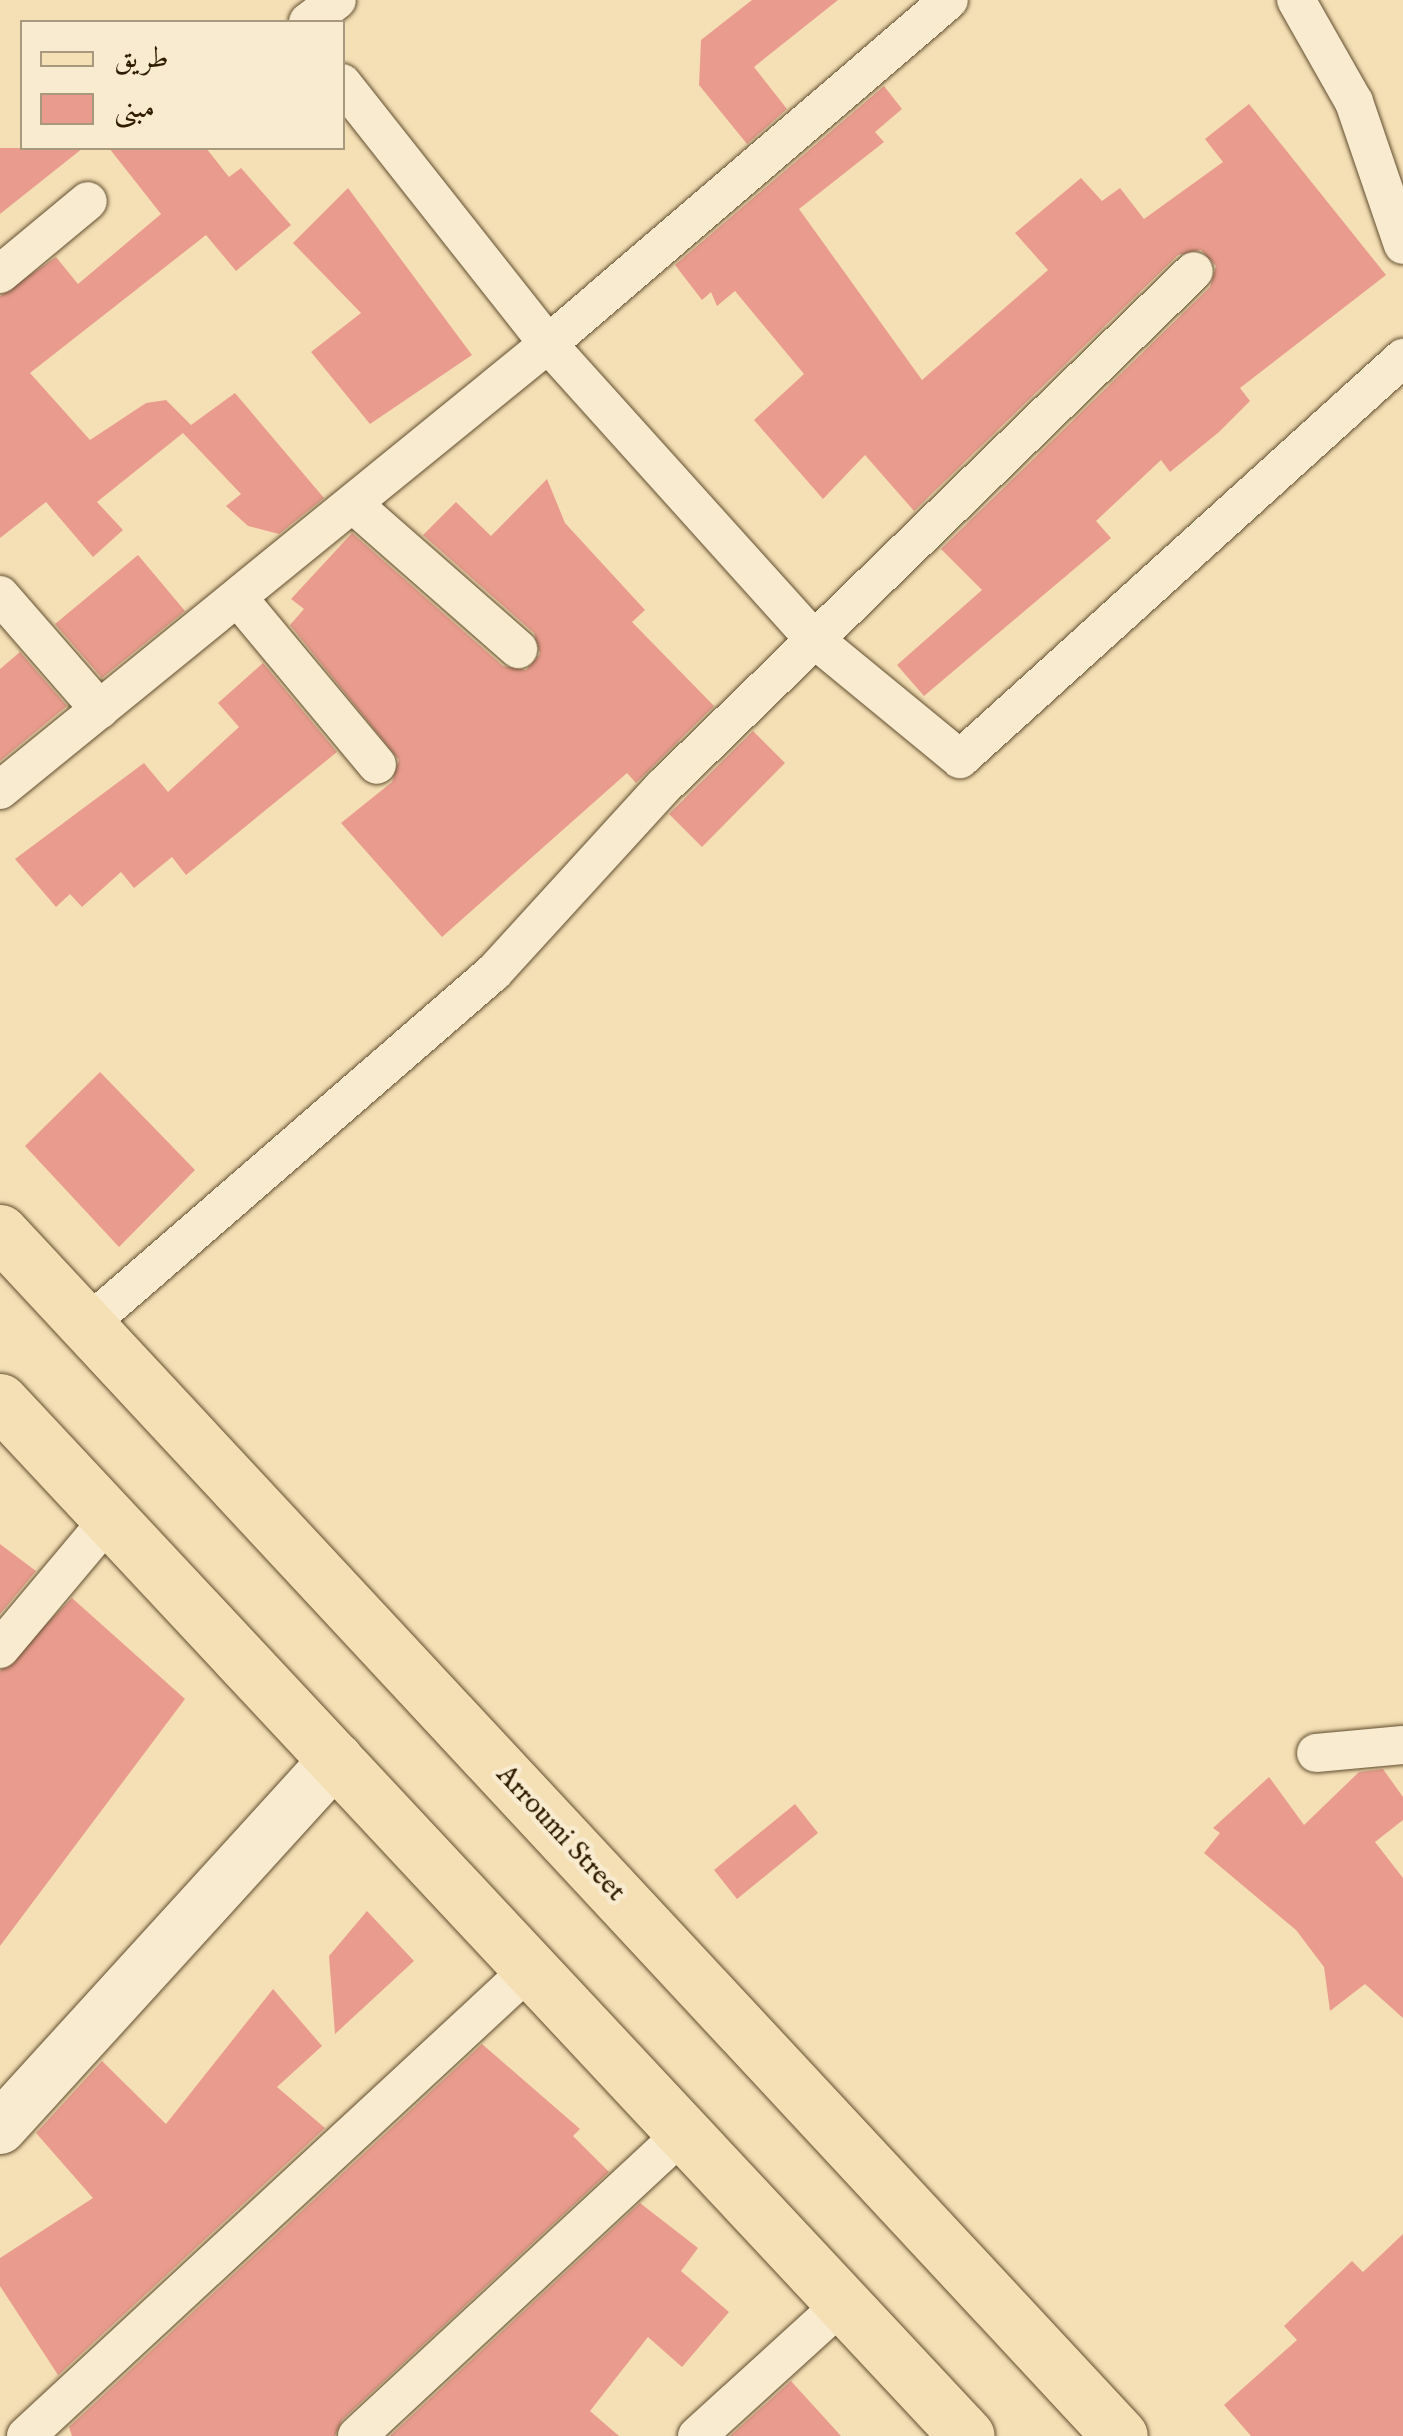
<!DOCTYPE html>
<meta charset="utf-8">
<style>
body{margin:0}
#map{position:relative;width:1403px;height:2436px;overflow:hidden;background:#f5e0b6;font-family:"IM FELL English",Amiri,serif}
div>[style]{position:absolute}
.building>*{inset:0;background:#e99c8d}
.roads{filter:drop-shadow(0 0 2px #614d2e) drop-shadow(0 0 2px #614d2e)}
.street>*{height:38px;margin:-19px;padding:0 19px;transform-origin:19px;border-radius:19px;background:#f8ebd0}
.secondary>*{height:52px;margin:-26px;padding:0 26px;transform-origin:26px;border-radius:26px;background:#f8ebd0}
.primary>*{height:55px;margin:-27.5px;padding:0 27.5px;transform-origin:27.5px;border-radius:27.5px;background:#f5e0b6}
span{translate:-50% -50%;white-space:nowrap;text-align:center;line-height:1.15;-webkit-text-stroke:9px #f8ebd0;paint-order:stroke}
.street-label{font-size:28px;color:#301c01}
.legend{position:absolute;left:20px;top:20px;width:325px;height:130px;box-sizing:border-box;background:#f8ebd0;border:2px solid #a8987d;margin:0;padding:12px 18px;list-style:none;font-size:30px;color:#301c01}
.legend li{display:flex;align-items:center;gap:20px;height:50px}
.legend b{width:50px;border:2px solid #a8987d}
</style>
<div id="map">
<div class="building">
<div style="clip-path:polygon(752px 0,838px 0,754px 67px,787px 109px,747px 144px,699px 85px,701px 40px)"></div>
<div style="clip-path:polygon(884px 86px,902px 109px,875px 132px,884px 142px,799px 209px,922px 380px,1048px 270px,1015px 233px,1081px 178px,1102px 201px,1120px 188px,1144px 219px,1223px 162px,1205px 139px,1249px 104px,1386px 275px,1240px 388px,1250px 401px,1219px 432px,1170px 472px,1161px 460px,1096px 521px,1111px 538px,924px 696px,897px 665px,982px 590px,941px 549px,1210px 287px,1216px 266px,1201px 250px,1178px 255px,914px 511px,865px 455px,823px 499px,754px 420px,804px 374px,735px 291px,717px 306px,711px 292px,702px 300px,675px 265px)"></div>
<div style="clip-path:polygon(0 148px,83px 148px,0 214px)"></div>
<div style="clip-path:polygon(109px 148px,206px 148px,229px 177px,241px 168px,291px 225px,236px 271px,206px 235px,30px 373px,90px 440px,146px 403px,166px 400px,191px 425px,235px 393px,324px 498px,279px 534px,248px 526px,226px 506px,241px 494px,183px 433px,97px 502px,123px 530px,93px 557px,46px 502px,0 538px,0 296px,56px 257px,78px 284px,161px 214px)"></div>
<div style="clip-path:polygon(348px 188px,472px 355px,370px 424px,311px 352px,361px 313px,293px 243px)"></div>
<div style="clip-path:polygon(547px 479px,565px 523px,645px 610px,632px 622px,714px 706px,636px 783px,627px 773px,442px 937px,341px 823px,392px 782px,399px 760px,290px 625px,304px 609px,291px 599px,352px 533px,503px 666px,526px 670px,540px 654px,534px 633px,423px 535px,456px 502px,491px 536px)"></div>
<div style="clip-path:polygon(138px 555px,185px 611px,102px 678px,55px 624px)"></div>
<div style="clip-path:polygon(20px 652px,67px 706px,0 761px,0 669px)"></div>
<div style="clip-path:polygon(263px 663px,337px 752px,186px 875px,172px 857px,134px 888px,121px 872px,82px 907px,70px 894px,56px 907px,15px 859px,144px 763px,168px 792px,239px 727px,218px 703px)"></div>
<div style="clip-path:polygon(753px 731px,785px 763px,702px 847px,669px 814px)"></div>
<div style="clip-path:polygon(100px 1072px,195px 1170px,119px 1247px,25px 1146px)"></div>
<div style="clip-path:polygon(0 1544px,36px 1571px,0 1614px)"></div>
<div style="clip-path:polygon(72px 1598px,185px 1699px,0 1946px,0 1671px)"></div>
<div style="clip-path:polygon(1383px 1769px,1403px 1797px,1403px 1820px,1375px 1842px,1403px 1878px,1403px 2018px,1365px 1984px,1330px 2011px,1324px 1967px,1296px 1930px,1204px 1853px,1220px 1833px,1213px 1828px,1269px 1777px,1304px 1825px,1359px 1772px)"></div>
<div style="clip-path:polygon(795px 1804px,818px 1833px,737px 1899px,714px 1870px)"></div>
<div style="clip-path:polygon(367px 1911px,414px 1961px,335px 2034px,329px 1956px)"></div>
<div style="clip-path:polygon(273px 1989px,322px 2046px,277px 2087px,325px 2128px,52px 2381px,58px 2375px,0 2286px,0 2258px,93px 2198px,36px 2133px,102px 2061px,166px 2124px)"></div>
<div style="clip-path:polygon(482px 2044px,580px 2129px,573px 2136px,609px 2172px,342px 2420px,335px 2436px,72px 2436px,69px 2427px)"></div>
<div style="clip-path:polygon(640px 2203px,698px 2248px,681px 2271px,729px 2312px,682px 2367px,648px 2337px,590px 2411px,619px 2436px,390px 2436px)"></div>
<div style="clip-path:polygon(1403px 2234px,1403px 2436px,1251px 2436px,1224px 2405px,1297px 2340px,1284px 2326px,1352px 2261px,1363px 2272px)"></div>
<div style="clip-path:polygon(791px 2381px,841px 2436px,730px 2436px)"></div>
</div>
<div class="roads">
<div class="street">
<div style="left:1296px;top:0;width:117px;rotate:60.4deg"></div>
<div style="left:1354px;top:102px;width:151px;rotate:71.1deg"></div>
<div style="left:308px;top:22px;width:36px;rotate:-37deg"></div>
<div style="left:342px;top:83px;width:333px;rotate:51.7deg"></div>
<div style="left:548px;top:344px;width:397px;rotate:48deg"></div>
<div style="left:814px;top:639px;width:189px;rotate:39.4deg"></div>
<div style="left:960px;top:759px;width:598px;rotate:-42.15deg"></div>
<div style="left:0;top:274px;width:114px;rotate:-39.7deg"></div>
<div style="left:353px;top:504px;width:220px;rotate:41.3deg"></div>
<div style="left:0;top:595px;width:152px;rotate:49deg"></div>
<div style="left:238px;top:598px;width:217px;rotate:50.2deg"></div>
<div style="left:0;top:790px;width:707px;rotate:-39.14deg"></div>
<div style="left:548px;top:344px;width:528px;rotate:-40.62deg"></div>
<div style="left:87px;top:1325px;width:539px;rotate:-40.94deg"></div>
<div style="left:494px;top:972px;width:251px;rotate:-47.6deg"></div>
<div style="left:663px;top:787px;width:740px;rotate:-44.18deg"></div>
<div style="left:0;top:1649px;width:171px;rotate:-50deg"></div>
<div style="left:1316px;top:1753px;width:87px;rotate:-5.3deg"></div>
<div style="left:26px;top:2436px;width:687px;rotate:-42.82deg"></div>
<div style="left:357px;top:2436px;width:445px;rotate:-42.9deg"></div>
<div style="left:697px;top:2436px;width:197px;rotate:-42.3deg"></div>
</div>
<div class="secondary">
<div style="left:0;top:2128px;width:500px;rotate:-47.67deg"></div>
</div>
<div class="primary">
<div style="left:0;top:1232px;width:1644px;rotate:47.07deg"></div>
<div style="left:0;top:1401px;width:1416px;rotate:46.95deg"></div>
</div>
</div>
<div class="street-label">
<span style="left:560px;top:1834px;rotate:47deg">Arroumi Street</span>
</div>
<ul class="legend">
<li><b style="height:12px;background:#f5e0b6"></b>طريق</li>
<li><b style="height:28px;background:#e99c8d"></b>مبنى</li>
</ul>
</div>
